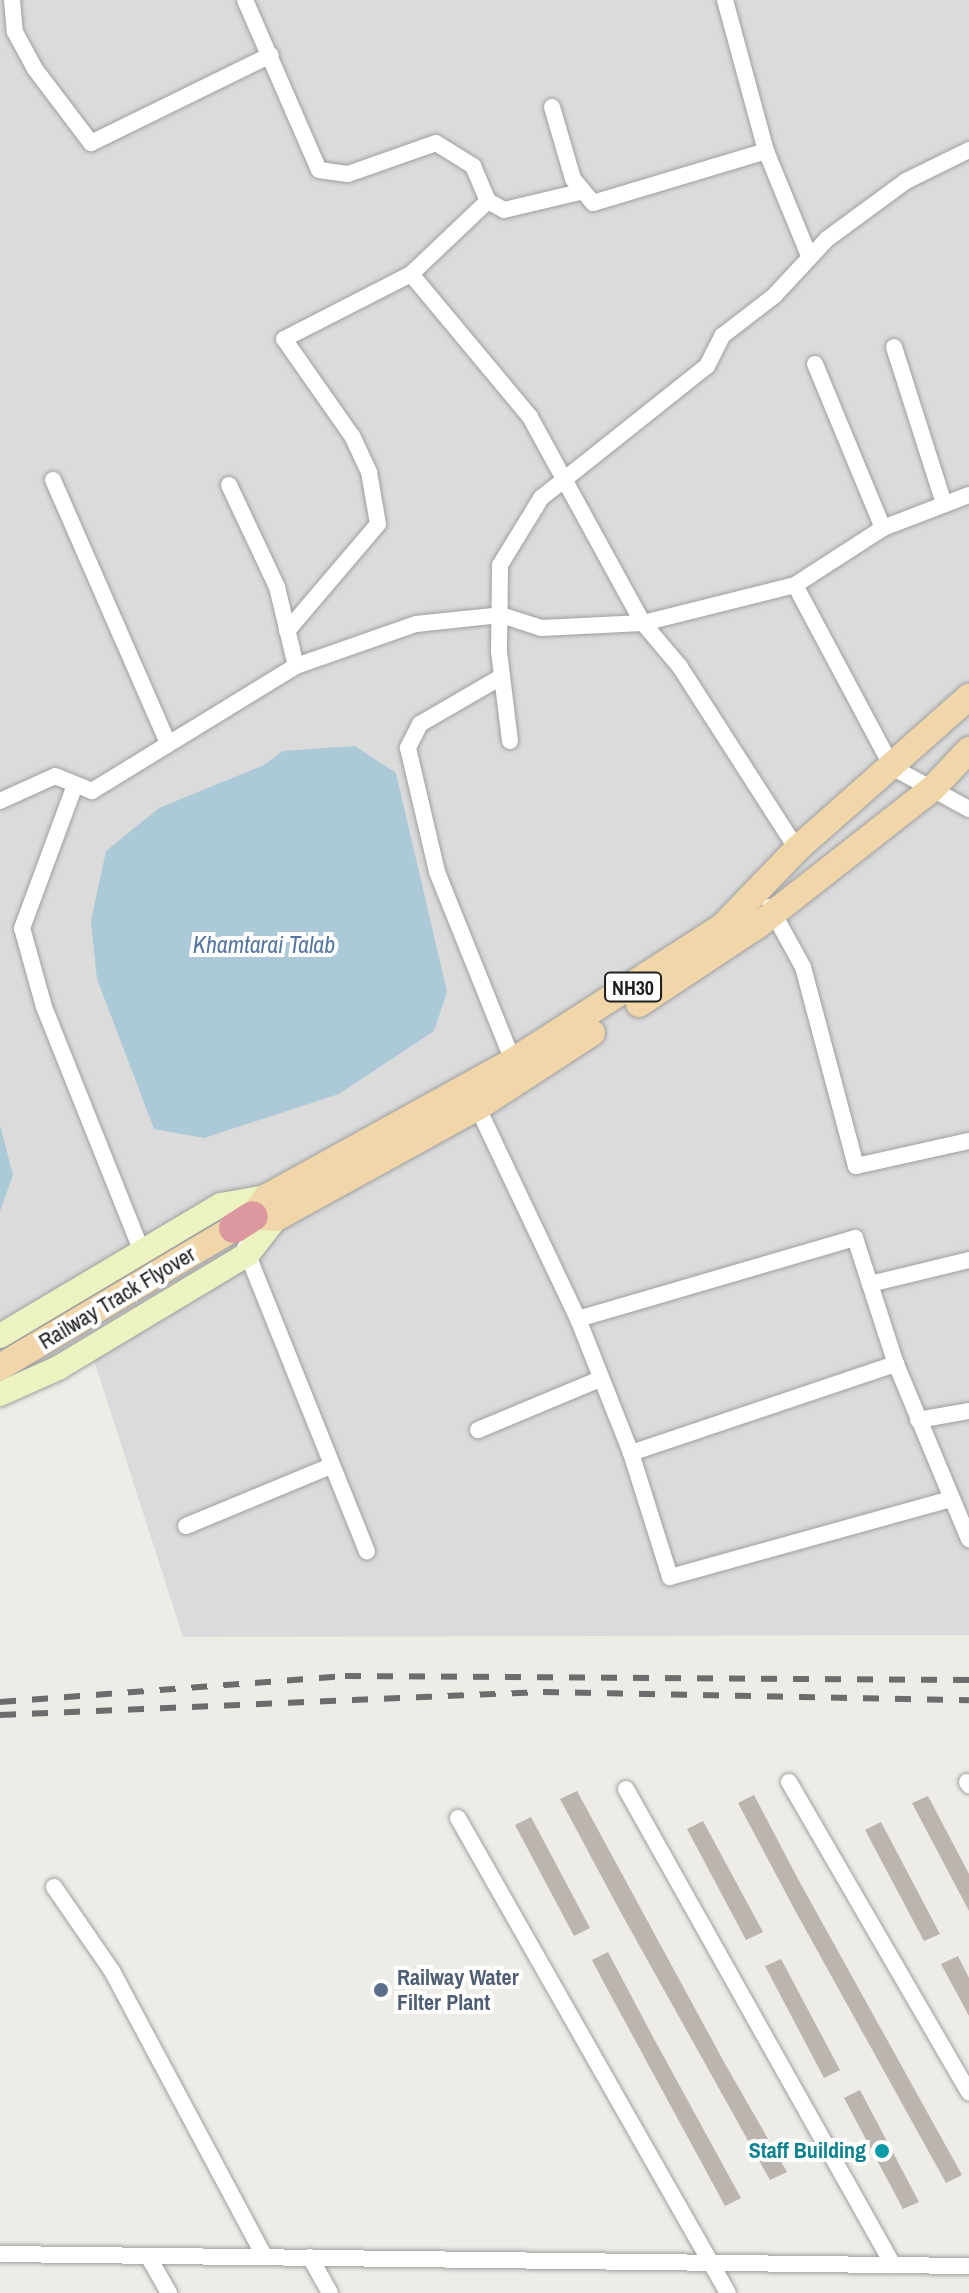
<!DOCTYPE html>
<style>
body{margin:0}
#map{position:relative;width:969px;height:2293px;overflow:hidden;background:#eeece6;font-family:"Archivo Narrow",sans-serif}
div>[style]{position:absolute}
.residential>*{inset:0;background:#dcdbdb}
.water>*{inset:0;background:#abc9d6}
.building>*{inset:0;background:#bbb4af}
.roads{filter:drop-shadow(0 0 2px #9f9f9f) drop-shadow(0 0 2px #9f9f9f)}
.street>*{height:16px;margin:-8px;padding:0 8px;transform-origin:8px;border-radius:8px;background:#fff}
.secondary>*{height:24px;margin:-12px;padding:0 12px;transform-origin:12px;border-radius:12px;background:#ecf2c0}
.primary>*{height:26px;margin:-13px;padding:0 13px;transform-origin:13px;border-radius:13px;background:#f0d6a8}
.highway>*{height:30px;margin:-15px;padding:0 15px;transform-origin:15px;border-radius:15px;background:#dc979f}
.rail>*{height:6px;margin-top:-3px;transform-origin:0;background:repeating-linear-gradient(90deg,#6c6c6c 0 16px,transparent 0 32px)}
.dots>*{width:22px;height:22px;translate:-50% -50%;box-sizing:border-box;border:4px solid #fff;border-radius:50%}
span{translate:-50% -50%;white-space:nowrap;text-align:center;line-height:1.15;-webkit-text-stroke:8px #fff;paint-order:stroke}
.shield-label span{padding:2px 6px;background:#fff;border:2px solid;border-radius:6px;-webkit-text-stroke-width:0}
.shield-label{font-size:20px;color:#1e1e1e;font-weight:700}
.street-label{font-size:22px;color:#1e1e1e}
.service-label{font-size:22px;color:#4e5e75;font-weight:700}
.left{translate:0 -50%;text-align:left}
.culture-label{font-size:22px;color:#0d838f;font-weight:700}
.right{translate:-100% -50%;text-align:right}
.water-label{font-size:24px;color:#5677a2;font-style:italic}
</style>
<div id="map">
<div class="residential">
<div style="clip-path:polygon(0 0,969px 0,969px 1635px,183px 1637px,93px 1357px,0 1406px)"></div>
</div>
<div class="water">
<div style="clip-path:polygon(355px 746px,396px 773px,447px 992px,434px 1031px,339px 1094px,204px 1138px,154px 1129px,97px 979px,91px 921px,106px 851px,159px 808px,264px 765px,283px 751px)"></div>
<div style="clip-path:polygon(0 1125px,13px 1175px,0 1211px)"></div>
</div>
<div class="building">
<div style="clip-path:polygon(577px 1791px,724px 2062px,787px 2172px,770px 2180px,620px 1911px,560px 1799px)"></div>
<div style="clip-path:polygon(754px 1795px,798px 1879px,962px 2175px,946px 2183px,797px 1914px,738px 1803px)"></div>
<div style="clip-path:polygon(928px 1796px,969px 1874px,969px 1911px,912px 1803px)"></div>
<div style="clip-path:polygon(531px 1817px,590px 1928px,574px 1936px,515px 1825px)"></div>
<div style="clip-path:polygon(703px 1821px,763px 1932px,746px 1940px,687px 1829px)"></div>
<div style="clip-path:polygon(881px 1822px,940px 1934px,924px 1941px,865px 1830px)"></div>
<div style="clip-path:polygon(608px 1952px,653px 2037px,741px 2198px,725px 2206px,604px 1983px,592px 1960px)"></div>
<div style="clip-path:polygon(958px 1956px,969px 1978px,969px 2016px,941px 1964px)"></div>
<div style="clip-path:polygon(781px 1959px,840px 2070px,824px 2078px,765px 1966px)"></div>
<div style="clip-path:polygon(860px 2090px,919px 2202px,903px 2209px,844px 2098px)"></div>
</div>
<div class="roads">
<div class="street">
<div style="left:12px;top:0;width:32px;rotate:85deg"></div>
<div style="left:15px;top:32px;width:42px;rotate:61.6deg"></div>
<div style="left:35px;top:69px;width:93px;rotate:52.9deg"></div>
<div style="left:91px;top:143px;width:200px;rotate:-26.1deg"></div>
<div style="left:245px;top:0;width:185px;rotate:66.5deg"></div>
<div style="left:319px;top:170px;width:29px;rotate:8deg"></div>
<div style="left:348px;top:174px;width:93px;rotate:-19.4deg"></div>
<div style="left:436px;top:143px;width:44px;rotate:31.9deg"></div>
<div style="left:473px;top:166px;width:38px;rotate:67deg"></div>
<div style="left:488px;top:201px;width:18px;rotate:29deg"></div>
<div style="left:504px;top:210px;width:78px;rotate:-13.3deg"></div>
<div style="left:725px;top:0;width:156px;rotate:74.8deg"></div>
<div style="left:766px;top:151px;width:113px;rotate:67.7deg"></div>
<div style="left:552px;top:107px;width:75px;rotate:73.7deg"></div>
<div style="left:573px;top:179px;width:31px;rotate:50deg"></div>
<div style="left:593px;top:203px;width:181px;rotate:-16.7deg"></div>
<div style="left:411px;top:274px;width:186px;rotate:50.2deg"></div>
<div style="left:530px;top:417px;width:235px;rotate:61.3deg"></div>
<div style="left:643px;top:623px;width:57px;rotate:49.9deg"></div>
<div style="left:680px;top:667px;width:216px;rotate:57.3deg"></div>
<div style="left:894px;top:347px;width:162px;rotate:72.3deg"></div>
<div style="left:815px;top:364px;width:178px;rotate:67.5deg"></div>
<div style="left:53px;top:480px;width:287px;rotate:66.4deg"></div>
<div style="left:229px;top:485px;width:113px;rotate:64.8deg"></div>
<div style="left:277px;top:587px;width:81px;rotate:76.5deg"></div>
<div style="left:296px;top:666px;width:127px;rotate:-19.3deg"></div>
<div style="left:416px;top:624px;width:85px;rotate:-6deg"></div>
<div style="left:501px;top:615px;width:42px;rotate:18deg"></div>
<div style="left:541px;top:628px;width:102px;rotate:-2.8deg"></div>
<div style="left:643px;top:623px;width:157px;rotate:-14deg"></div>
<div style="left:795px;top:585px;width:105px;rotate:-32.9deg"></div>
<div style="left:883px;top:528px;width:92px;rotate:-21deg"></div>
<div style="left:795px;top:585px;width:206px;rotate:61.9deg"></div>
<div style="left:892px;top:767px;width:88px;rotate:28.6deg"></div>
<div style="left:287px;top:631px;width:140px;rotate:-49.6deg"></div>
<div style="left:378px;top:524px;width:53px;rotate:-99.8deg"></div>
<div style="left:369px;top:472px;width:40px;rotate:-115deg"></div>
<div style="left:352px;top:436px;width:118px;rotate:-125deg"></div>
<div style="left:284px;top:339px;width:143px;rotate:-27.1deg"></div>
<div style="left:411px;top:274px;width:106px;rotate:-43.5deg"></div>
<div style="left:501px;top:677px;width:94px;rotate:149.9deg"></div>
<div style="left:420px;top:724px;width:27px;rotate:117deg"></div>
<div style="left:408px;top:748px;width:127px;rotate:76.8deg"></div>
<div style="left:437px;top:872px;width:204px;rotate:68.1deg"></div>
<div style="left:510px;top:741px;width:91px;rotate:-97deg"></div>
<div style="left:499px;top:651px;width:86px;rotate:-89.3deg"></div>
<div style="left:500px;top:565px;width:79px;rotate:-58.5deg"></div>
<div style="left:541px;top:498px;width:212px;rotate:-38.5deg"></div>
<div style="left:707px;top:366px;width:34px;rotate:-63deg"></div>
<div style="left:722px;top:336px;width:66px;rotate:-37.6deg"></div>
<div style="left:774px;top:296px;width:78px;rotate:-47.1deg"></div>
<div style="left:827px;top:239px;width:98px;rotate:-36.3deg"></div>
<div style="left:906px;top:181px;width:70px;rotate:-26.2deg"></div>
<div style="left:75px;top:785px;width:153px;rotate:110.3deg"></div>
<div style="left:22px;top:928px;width:82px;rotate:74.4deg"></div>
<div style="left:44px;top:1007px;width:264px;rotate:68.2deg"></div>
<div style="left:0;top:801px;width:60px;rotate:-24.4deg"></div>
<div style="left:55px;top:776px;width:40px;rotate:22deg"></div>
<div style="left:92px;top:791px;width:239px;rotate:-31.5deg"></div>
<div style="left:770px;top:907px;width:68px;rotate:61.2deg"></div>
<div style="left:803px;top:967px;width:206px;rotate:75.1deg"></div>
<div style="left:856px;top:1166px;width:116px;rotate:-12.5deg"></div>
<div style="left:475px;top:1102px;width:240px;rotate:64.6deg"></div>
<div style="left:578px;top:1319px;width:144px;rotate:68.4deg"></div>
<div style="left:631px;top:1453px;width:130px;rotate:72.5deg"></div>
<div style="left:670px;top:1577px;width:292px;rotate:-15.5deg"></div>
<div style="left:245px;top:1248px;width:327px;rotate:68.1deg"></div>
<div style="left:870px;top:1284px;width:102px;rotate:-13.6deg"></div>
<div style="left:578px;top:1319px;width:289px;rotate:-16.3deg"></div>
<div style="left:855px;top:1238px;width:133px;rotate:72deg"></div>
<div style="left:896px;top:1364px;width:190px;rotate:67.4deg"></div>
<div style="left:918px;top:1420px;width:52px;rotate:-10deg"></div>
<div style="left:478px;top:1430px;width:132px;rotate:-22.7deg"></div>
<div style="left:631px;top:1453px;width:280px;rotate:-18.6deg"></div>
<div style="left:186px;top:1526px;width:157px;rotate:-22.5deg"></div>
<div style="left:789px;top:1782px;width:359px;rotate:59.9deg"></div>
<div style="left:967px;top:1782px;width:4px;rotate:56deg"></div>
<div style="left:626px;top:1789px;width:546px;rotate:60.71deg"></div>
<div style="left:458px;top:1818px;width:546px;rotate:60.39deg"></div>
<div style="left:54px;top:1887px;width:102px;rotate:55.4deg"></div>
<div style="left:112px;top:1971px;width:324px;rotate:61.9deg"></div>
<div style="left:0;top:2254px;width:969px;rotate:0.71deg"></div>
<div style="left:148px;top:2256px;width:43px;rotate:60.4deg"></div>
<div style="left:310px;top:2257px;width:41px;rotate:60.9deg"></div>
</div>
<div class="secondary">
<div style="left:0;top:1336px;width:257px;rotate:-30.7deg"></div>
<div style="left:221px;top:1205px;width:47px;rotate:-9.9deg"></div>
<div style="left:0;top:1394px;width:64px;rotate:-24.1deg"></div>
<div style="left:58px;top:1368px;width:222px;rotate:-31deg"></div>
<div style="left:248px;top:1254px;width:46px;rotate:-52.1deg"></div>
</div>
<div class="primary">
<div style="left:639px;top:1004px;width:141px;rotate:-33.5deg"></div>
<div style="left:757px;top:926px;width:222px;rotate:-38.1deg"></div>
<div style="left:932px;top:789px;width:54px;rotate:-46.5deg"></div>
<div style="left:253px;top:1216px;width:24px;rotate:-54deg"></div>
<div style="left:267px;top:1197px;width:281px;rotate:-28.9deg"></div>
<div style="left:513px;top:1061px;width:250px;rotate:-32.7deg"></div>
<div style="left:723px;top:926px;width:107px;rotate:-46.1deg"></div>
<div style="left:797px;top:849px;width:230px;rotate:-41.5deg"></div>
<div style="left:253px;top:1216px;width:23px;rotate:5deg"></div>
<div style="left:276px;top:1218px;width:230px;rotate:-28.8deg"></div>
<div style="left:478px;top:1107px;width:136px;rotate:-33deg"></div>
<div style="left:0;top:1367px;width:272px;rotate:-30.7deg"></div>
</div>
<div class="highway">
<div style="left:234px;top:1228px;width:22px;rotate:-32deg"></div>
</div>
</div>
<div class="rail">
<div style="left:0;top:1702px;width:346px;rotate:-4.3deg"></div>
<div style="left:345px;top:1676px;width:624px;rotate:0.37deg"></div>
<div style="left:0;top:1715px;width:543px;rotate:-2.43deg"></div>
<div style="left:543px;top:1692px;width:426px;rotate:1.1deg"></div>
</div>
<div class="dots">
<div style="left:381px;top:1990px;background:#5c6f8a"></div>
<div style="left:882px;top:2151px;background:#0f9aa8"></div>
</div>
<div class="shield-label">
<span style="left:633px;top:987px">NH30</span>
</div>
<div class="street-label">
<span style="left:117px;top:1298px;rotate:-31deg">Railway Track Flyover</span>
</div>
<div class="service-label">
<span class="left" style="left:397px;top:1990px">Railway Water<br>Filter Plant</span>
</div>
<div class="culture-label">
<span class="right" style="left:866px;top:2151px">Staff Building</span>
</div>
<div class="water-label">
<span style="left:264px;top:945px">Khamtarai Talab</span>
</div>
</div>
